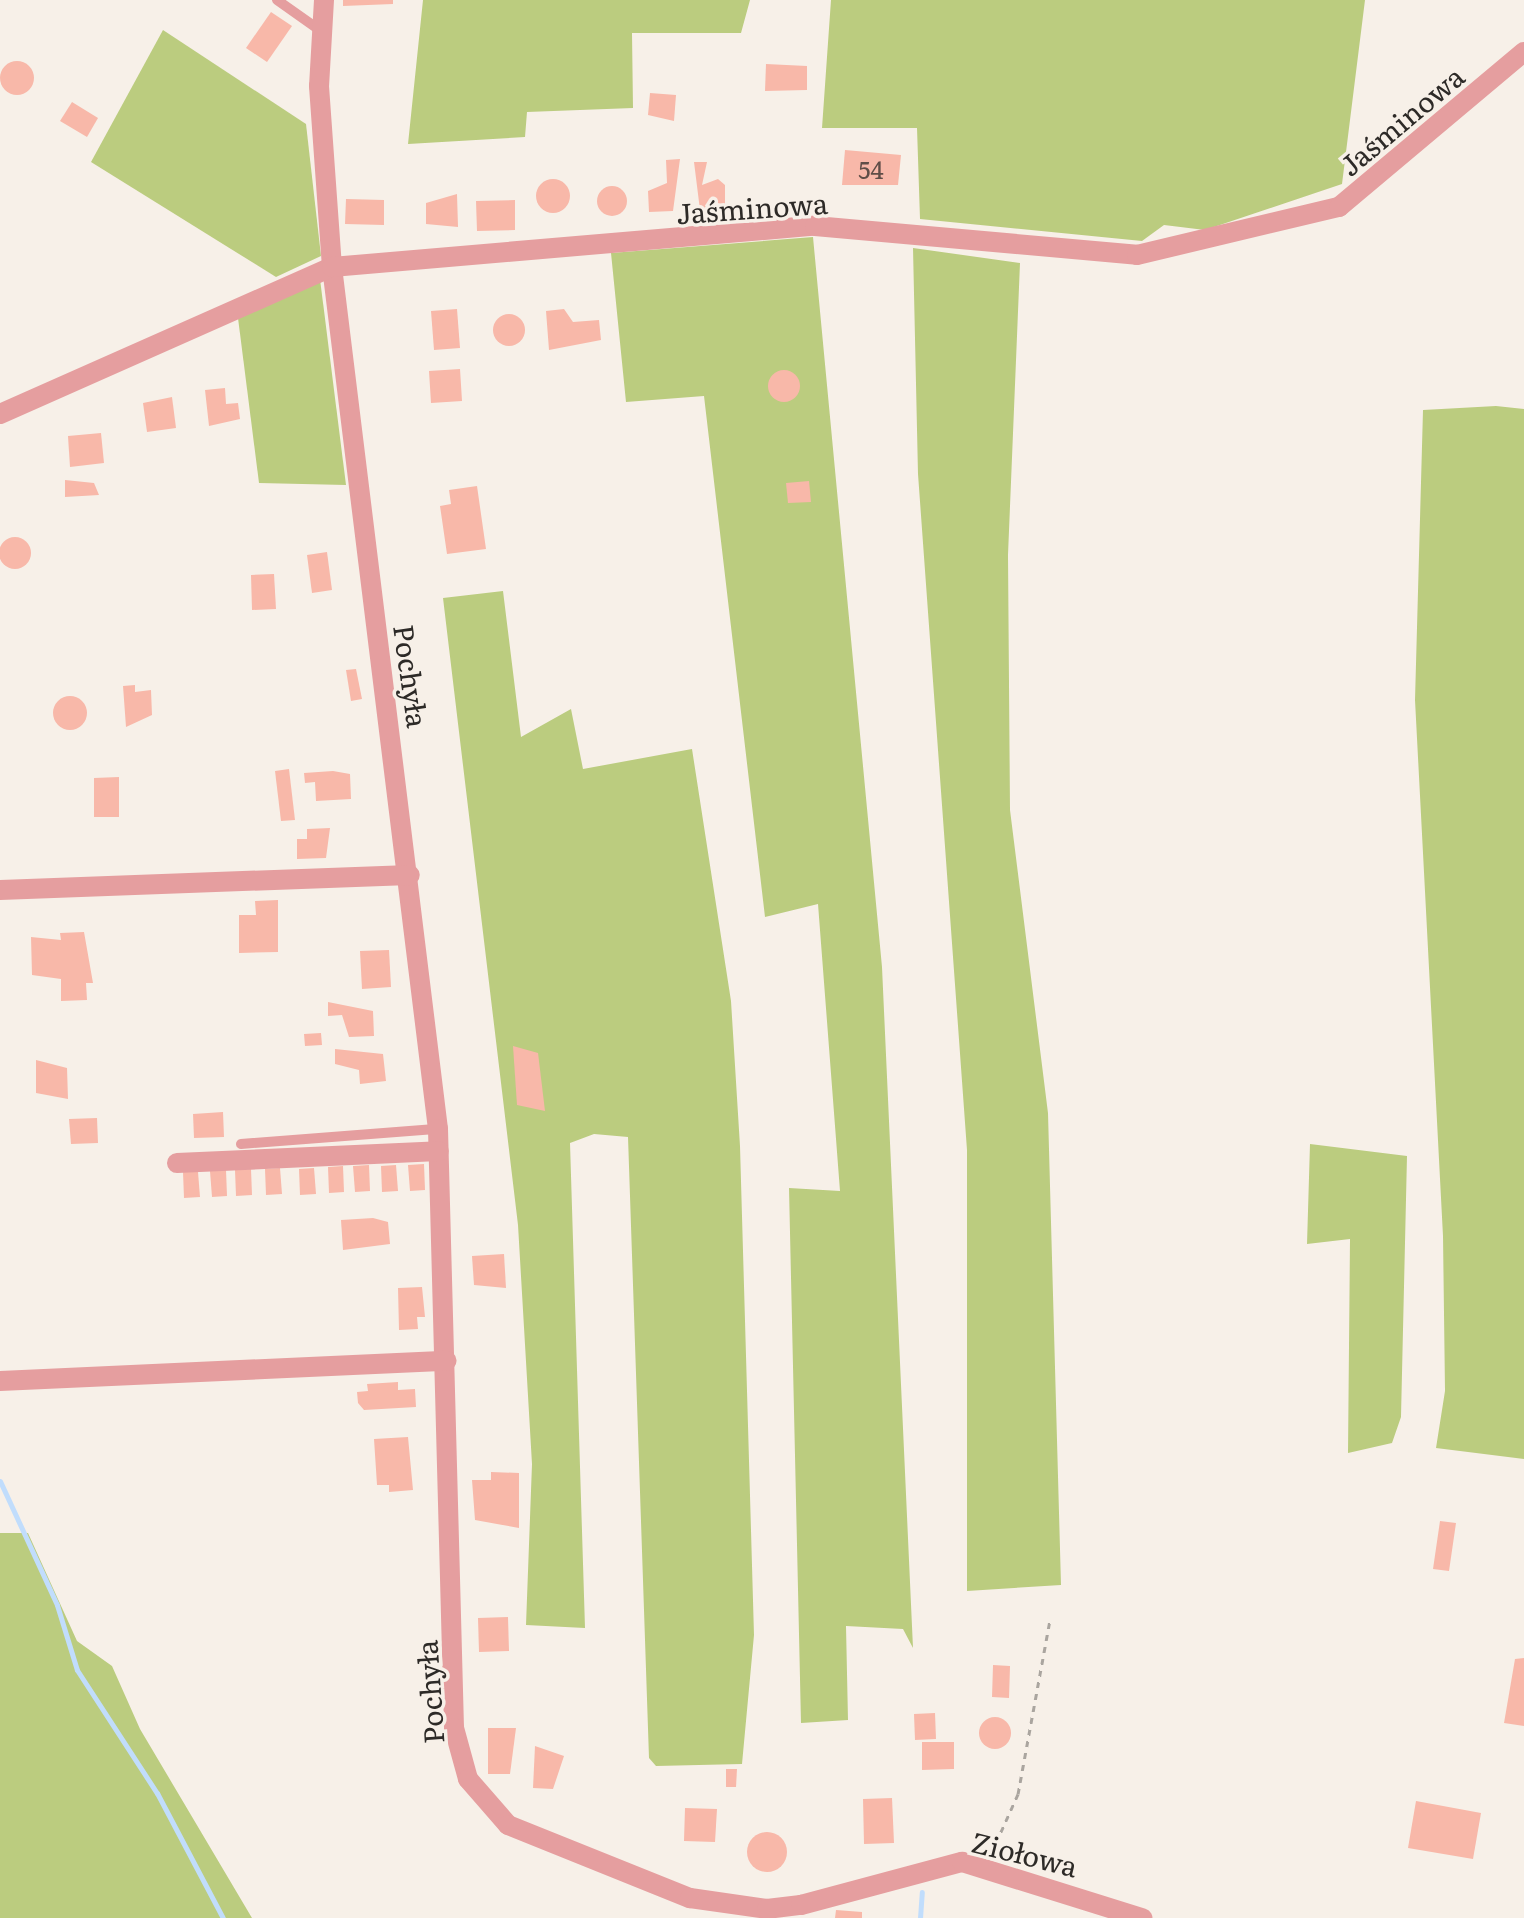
<!DOCTYPE html>
<meta charset="utf-8">
<style>
body{margin:0}
#map{position:relative;width:1524px;height:1918px;overflow:hidden;background:#f7f0e8;font-family:Literata,serif}
div>[style]{position:absolute}
.green>*{inset:0;background:#bbcc7f}
.stream>*{height:5px;margin:-2.5px;padding:0 2.5px;transform-origin:2.5px;border-radius:2.5px;background:#c1ddfc}
.building>*{inset:0;background:#f8b8a9}
.round{border-radius:50%}
.path>*{height:3px;margin-top:-1.5px;transform-origin:0;background:repeating-linear-gradient(90deg,#aaa59f 0 6px,transparent 0 12px)}
.lane>*{height:10px;margin:-5px;padding:0 5px;transform-origin:5px;border-radius:5px;background:#e59e9f}
.street>*{height:20px;margin:-10px;padding:0 10px;transform-origin:10px;border-radius:10px;background:#e59e9f}
span{translate:-50% -50%;white-space:nowrap;text-align:center;line-height:1.15;-webkit-text-stroke:7px #f7f0e8;paint-order:stroke}
.number-label{font-size:24px;color:#604e48}
.number-label span{-webkit-text-stroke-width:0}
.street-label{font-size:28px;color:#2d2a27}
</style>
<div id="map">
<div class="green">
<div style="clip-path:polygon(423px 0,750px 0,741px 33px,632px 33px,633px 108px,527px 112px,525px 137px,408px 144px)"></div>
<div style="clip-path:polygon(831px 0,1365px 0,1342px 184px,1205px 230px,1164px 225px,1142px 241px,920px 219px,917px 128px,822px 128px)"></div>
<div style="clip-path:polygon(163px 30px,306px 124px,321px 256px,276px 277px,91px 162px)"></div>
<div style="clip-path:polygon(813px 237px,882px 967px,913px 1648px,903px 1629px,846px 1626px,848px 1720px,801px 1723px,789px 1188px,840px 1191px,818px 904px,765px 917px,704px 396px,626px 402px,611px 253px)"></div>
<div style="clip-path:polygon(913px 248px,1020px 263px,1008px 555px,1010px 810px,1048px 1113px,1061px 1585px,967px 1591px,967px 1150px,918px 474px)"></div>
<div style="clip-path:polygon(320px 279px,346px 485px,259px 483px,238px 318px)"></div>
<div style="clip-path:polygon(1496px 406px,1524px 409px,1524px 1459px,1436px 1448px,1445px 1391px,1443px 1236px,1415px 700px,1423px 410px)"></div>
<div style="clip-path:polygon(503px 591px,521px 737px,571px 709px,583px 769px,692px 749px,731px 1001px,740px 1146px,754px 1635px,742px 1764px,656px 1766px,649px 1758px,628px 1137px,594px 1134px,570px 1143px,585px 1628px,526px 1625px,532px 1464px,518px 1225px,443px 598px)"></div>
<div style="clip-path:polygon(1310px 1144px,1407px 1156px,1401px 1417px,1392px 1443px,1348px 1453px,1350px 1239px,1307px 1244px)"></div>
<div style="clip-path:polygon(0 1533px,28px 1533px,77px 1641px,112px 1666px,140px 1729px,252px 1918px,0 1918px)"></div>
</div>
<div class="stream">
<div style="left:0;top:1481px;width:136px;rotate:65.3deg"></div>
<div style="left:57px;top:1605px;width:68px;rotate:72.9deg"></div>
<div style="left:77px;top:1670px;width:147px;rotate:57deg"></div>
<div style="left:157px;top:1793px;width:141px;rotate:62.2deg"></div>
<div style="left:920px;top:1918px;width:26px;rotate:-86deg"></div>
</div>
<div class="building">
<div style="clip-path:polygon(343px 0,393px 0,393px 4px,343px 6px)"></div>
<div style="clip-path:polygon(271px 12px,292px 26px,267px 62px,246px 48px)"></div>
<div class="round" style="left:0;top:61px;width:34px;height:34px"></div>
<div style="clip-path:polygon(766px 64px,807px 66px,807px 90px,765px 91px)"></div>
<div style="clip-path:polygon(650px 93px,676px 95px,674px 121px,648px 115px)"></div>
<div style="clip-path:polygon(72px 102px,98px 118px,87px 137px,60px 121px)"></div>
<div style="clip-path:polygon(845px 150px,901px 155px,898px 185px,842px 185px)"></div>
<div style="clip-path:polygon(680px 159px,673px 211px,649px 212px,648px 191px,667px 183px,666px 160px)"></div>
<div style="clip-path:polygon(694px 162px,707px 162px,702px 185px,718px 179px,725px 185px,725px 210px,700px 210px)"></div>
<div class="round" style="left:536px;top:179px;width:34px;height:34px"></div>
<div class="round" style="left:597px;top:186px;width:30px;height:30px"></div>
<div style="clip-path:polygon(457px 194px,458px 227px,426px 224px,426px 203px)"></div>
<div style="clip-path:polygon(346px 199px,384px 200px,384px 225px,345px 224px)"></div>
<div style="clip-path:polygon(515px 200px,515px 230px,477px 231px,476px 201px)"></div>
<div style="clip-path:polygon(457px 309px,460px 348px,434px 350px,431px 311px)"></div>
<div style="clip-path:polygon(564px 309px,573px 322px,599px 320px,601px 340px,549px 350px,546px 311px)"></div>
<div class="round" style="left:493px;top:314px;width:32px;height:32px"></div>
<div style="clip-path:polygon(460px 369px,462px 401px,431px 403px,429px 371px)"></div>
<div class="round" style="left:768px;top:370px;width:32px;height:32px"></div>
<div style="clip-path:polygon(225px 388px,226px 404px,238px 403px,240px 419px,209px 426px,205px 390px)"></div>
<div style="clip-path:polygon(172px 397px,176px 428px,147px 432px,143px 403px)"></div>
<div style="clip-path:polygon(101px 433px,104px 463px,70px 467px,68px 436px)"></div>
<div style="clip-path:polygon(65px 480px,94px 483px,99px 495px,65px 497px)"></div>
<div style="clip-path:polygon(809px 481px,811px 502px,788px 503px,786px 483px)"></div>
<div style="clip-path:polygon(477px 486px,486px 549px,447px 554px,440px 506px,451px 504px,449px 490px)"></div>
<div class="round" style="left:-1px;top:537px;width:32px;height:32px"></div>
<div style="clip-path:polygon(327px 552px,332px 590px,312px 593px,307px 555px)"></div>
<div style="clip-path:polygon(274px 574px,276px 609px,252px 610px,251px 575px)"></div>
<div style="clip-path:polygon(356px 669px,362px 699px,351px 701px,346px 670px)"></div>
<div style="clip-path:polygon(135px 685px,135px 692px,151px 690px,152px 715px,126px 727px,123px 686px)"></div>
<div class="round" style="left:53px;top:696px;width:34px;height:34px"></div>
<div style="clip-path:polygon(289px 769px,295px 820px,281px 821px,275px 771px)"></div>
<div style="clip-path:polygon(333px 771px,350px 774px,351px 799px,316px 801px,315px 782px,305px 783px,304px 773px)"></div>
<div style="clip-path:polygon(119px 777px,119px 817px,94px 817px,94px 778px)"></div>
<div style="clip-path:polygon(330px 828px,326px 858px,297px 859px,297px 839px,307px 839px,307px 829px)"></div>
<div style="clip-path:polygon(278px 900px,278px 952px,239px 953px,239px 915px,256px 915px,255px 901px)"></div>
<div style="clip-path:polygon(84px 932px,93px 983px,86px 983px,87px 1000px,61px 1001px,61px 979px,32px 975px,31px 937px,61px 940px,60px 933px)"></div>
<div style="clip-path:polygon(389px 950px,391px 987px,362px 989px,360px 951px)"></div>
<div style="clip-path:polygon(328px 1002px,373px 1011px,374px 1036px,349px 1037px,342px 1015px,328px 1016px)"></div>
<div style="clip-path:polygon(321px 1033px,322px 1045px,305px 1046px,304px 1034px)"></div>
<div style="clip-path:polygon(513px 1046px,538px 1053px,545px 1111px,517px 1105px)"></div>
<div style="clip-path:polygon(335px 1049px,383px 1054px,386px 1081px,360px 1084px,359px 1070px,335px 1064px)"></div>
<div style="clip-path:polygon(36px 1060px,67px 1068px,68px 1099px,36px 1093px)"></div>
<div style="clip-path:polygon(223px 1112px,224px 1137px,194px 1138px,193px 1114px)"></div>
<div style="clip-path:polygon(97px 1118px,98px 1143px,71px 1144px,69px 1119px)"></div>
<div style="clip-path:polygon(424px 1164px,425px 1190px,410px 1191px,408px 1165px)"></div>
<div style="clip-path:polygon(369px 1165px,370px 1191px,355px 1192px,353px 1166px)"></div>
<div style="clip-path:polygon(396px 1165px,398px 1191px,382px 1192px,381px 1166px)"></div>
<div style="clip-path:polygon(343px 1166px,344px 1192px,329px 1193px,328px 1167px)"></div>
<div style="clip-path:polygon(280px 1168px,282px 1194px,266px 1195px,265px 1169px)"></div>
<div style="clip-path:polygon(314px 1168px,316px 1194px,300px 1195px,299px 1169px)"></div>
<div style="clip-path:polygon(251px 1169px,252px 1195px,236px 1196px,235px 1170px)"></div>
<div style="clip-path:polygon(226px 1170px,227px 1196px,212px 1197px,210px 1171px)"></div>
<div style="clip-path:polygon(183px 1172px,198px 1172px,200px 1197px,184px 1198px)"></div>
<div style="clip-path:polygon(373px 1218px,388px 1222px,390px 1244px,343px 1250px,341px 1220px)"></div>
<div style="clip-path:polygon(504px 1254px,506px 1288px,474px 1285px,472px 1256px)"></div>
<div style="clip-path:polygon(422px 1287px,425px 1317px,417px 1317px,418px 1329px,399px 1330px,398px 1288px)"></div>
<div style="clip-path:polygon(398px 1382px,398px 1390px,415px 1389px,416px 1407px,364px 1410px,358px 1403px,357px 1392px,368px 1391px,367px 1384px)"></div>
<div style="clip-path:polygon(408px 1437px,413px 1490px,389px 1492px,389px 1485px,377px 1485px,374px 1439px)"></div>
<div style="clip-path:polygon(491px 1472px,519px 1473px,519px 1528px,475px 1520px,472px 1480px,491px 1480px)"></div>
<div style="clip-path:polygon(1440px 1521px,1456px 1523px,1449px 1571px,1433px 1569px)"></div>
<div style="clip-path:polygon(508px 1617px,509px 1651px,479px 1652px,478px 1618px)"></div>
<div style="clip-path:polygon(1524px 1658px,1524px 1726px,1504px 1723px,1515px 1659px)"></div>
<div style="clip-path:polygon(993px 1665px,1010px 1666px,1009px 1698px,992px 1697px)"></div>
<div style="clip-path:polygon(935px 1713px,936px 1739px,915px 1740px,914px 1714px)"></div>
<div class="round" style="left:979px;top:1717px;width:32px;height:32px"></div>
<div style="clip-path:polygon(488px 1728px,516px 1728px,510px 1774px,488px 1774px)"></div>
<div style="clip-path:polygon(922px 1742px,954px 1742px,954px 1769px,922px 1770px)"></div>
<div style="clip-path:polygon(535px 1746px,564px 1756px,553px 1789px,533px 1788px)"></div>
<div style="clip-path:polygon(726px 1769px,737px 1769px,736px 1787px,726px 1787px)"></div>
<div style="clip-path:polygon(892px 1798px,894px 1843px,864px 1844px,863px 1799px)"></div>
<div style="clip-path:polygon(1416px 1801px,1481px 1813px,1473px 1859px,1408px 1848px)"></div>
<div style="clip-path:polygon(685px 1808px,717px 1809px,715px 1842px,684px 1841px)"></div>
<div class="round" style="left:747px;top:1832px;width:40px;height:40px"></div>
<div style="clip-path:polygon(836px 1910px,862px 1912px,862px 1918px,835px 1918px)"></div>
</div>
<div class="path">
<div style="left:991px;top:1854px;width:66px;rotate:-65.8deg"></div>
<div style="left:1018px;top:1794px;width:177px;rotate:-79.6deg"></div>
</div>
<div class="lane">
<div style="left:277px;top:0;width:54px;rotate:35.2deg"></div>
<div style="left:241px;top:1144px;width:198px;rotate:-4.4deg"></div>
</div>
<div class="street">
<div style="left:324px;top:0;width:86px;rotate:93.3deg"></div>
<div style="left:319px;top:86px;width:181px;rotate:85.9deg"></div>
<div style="left:332px;top:267px;width:868px;rotate:82.99deg"></div>
<div style="left:438px;top:1129px;width:599px;rotate:88.47deg"></div>
<div style="left:454px;top:1728px;width:53px;rotate:74.6deg"></div>
<div style="left:468px;top:1779px;width:61px;rotate:49deg"></div>
<div style="left:508px;top:1825px;width:196px;rotate:21.9deg"></div>
<div style="left:690px;top:1898px;width:78px;rotate:8.1deg"></div>
<div style="left:767px;top:1909px;width:34px;rotate:-7deg"></div>
<div style="left:801px;top:1905px;width:167px;rotate:-15deg"></div>
<div style="left:962px;top:1862px;width:189px;rotate:17.3deg"></div>
<div style="left:0;top:414px;width:363px;rotate:-23.9deg"></div>
<div style="left:332px;top:267px;width:485px;rotate:-4.9deg"></div>
<div style="left:815px;top:226px;width:323px;rotate:5.1deg"></div>
<div style="left:1137px;top:255px;width:208px;rotate:-13.4deg"></div>
<div style="left:1339px;top:207px;width:241px;rotate:-40deg"></div>
<div style="left:0;top:890px;width:410px;rotate:-2.1deg"></div>
<div style="left:177px;top:1163px;width:262px;rotate:-2.6deg"></div>
<div style="left:0;top:1381px;width:447px;rotate:-2.6deg"></div>
</div>
<div class="number-label">
<span style="left:871px;top:169px">54</span>
</div>
<div class="street-label">
<span style="left:1401px;top:120px;rotate:-40deg">Jaśminowa</span>
<span style="left:752px;top:207px;rotate:-4deg">Jaśminowa</span>
<span style="left:412px;top:676px;rotate:82deg">Pochyła</span>
<span style="left:429px;top:1692px;rotate:-94deg">Pochyła</span>
<span style="left:1025px;top:1853px;rotate:14deg">Ziołowa</span>
</div>
</div>
